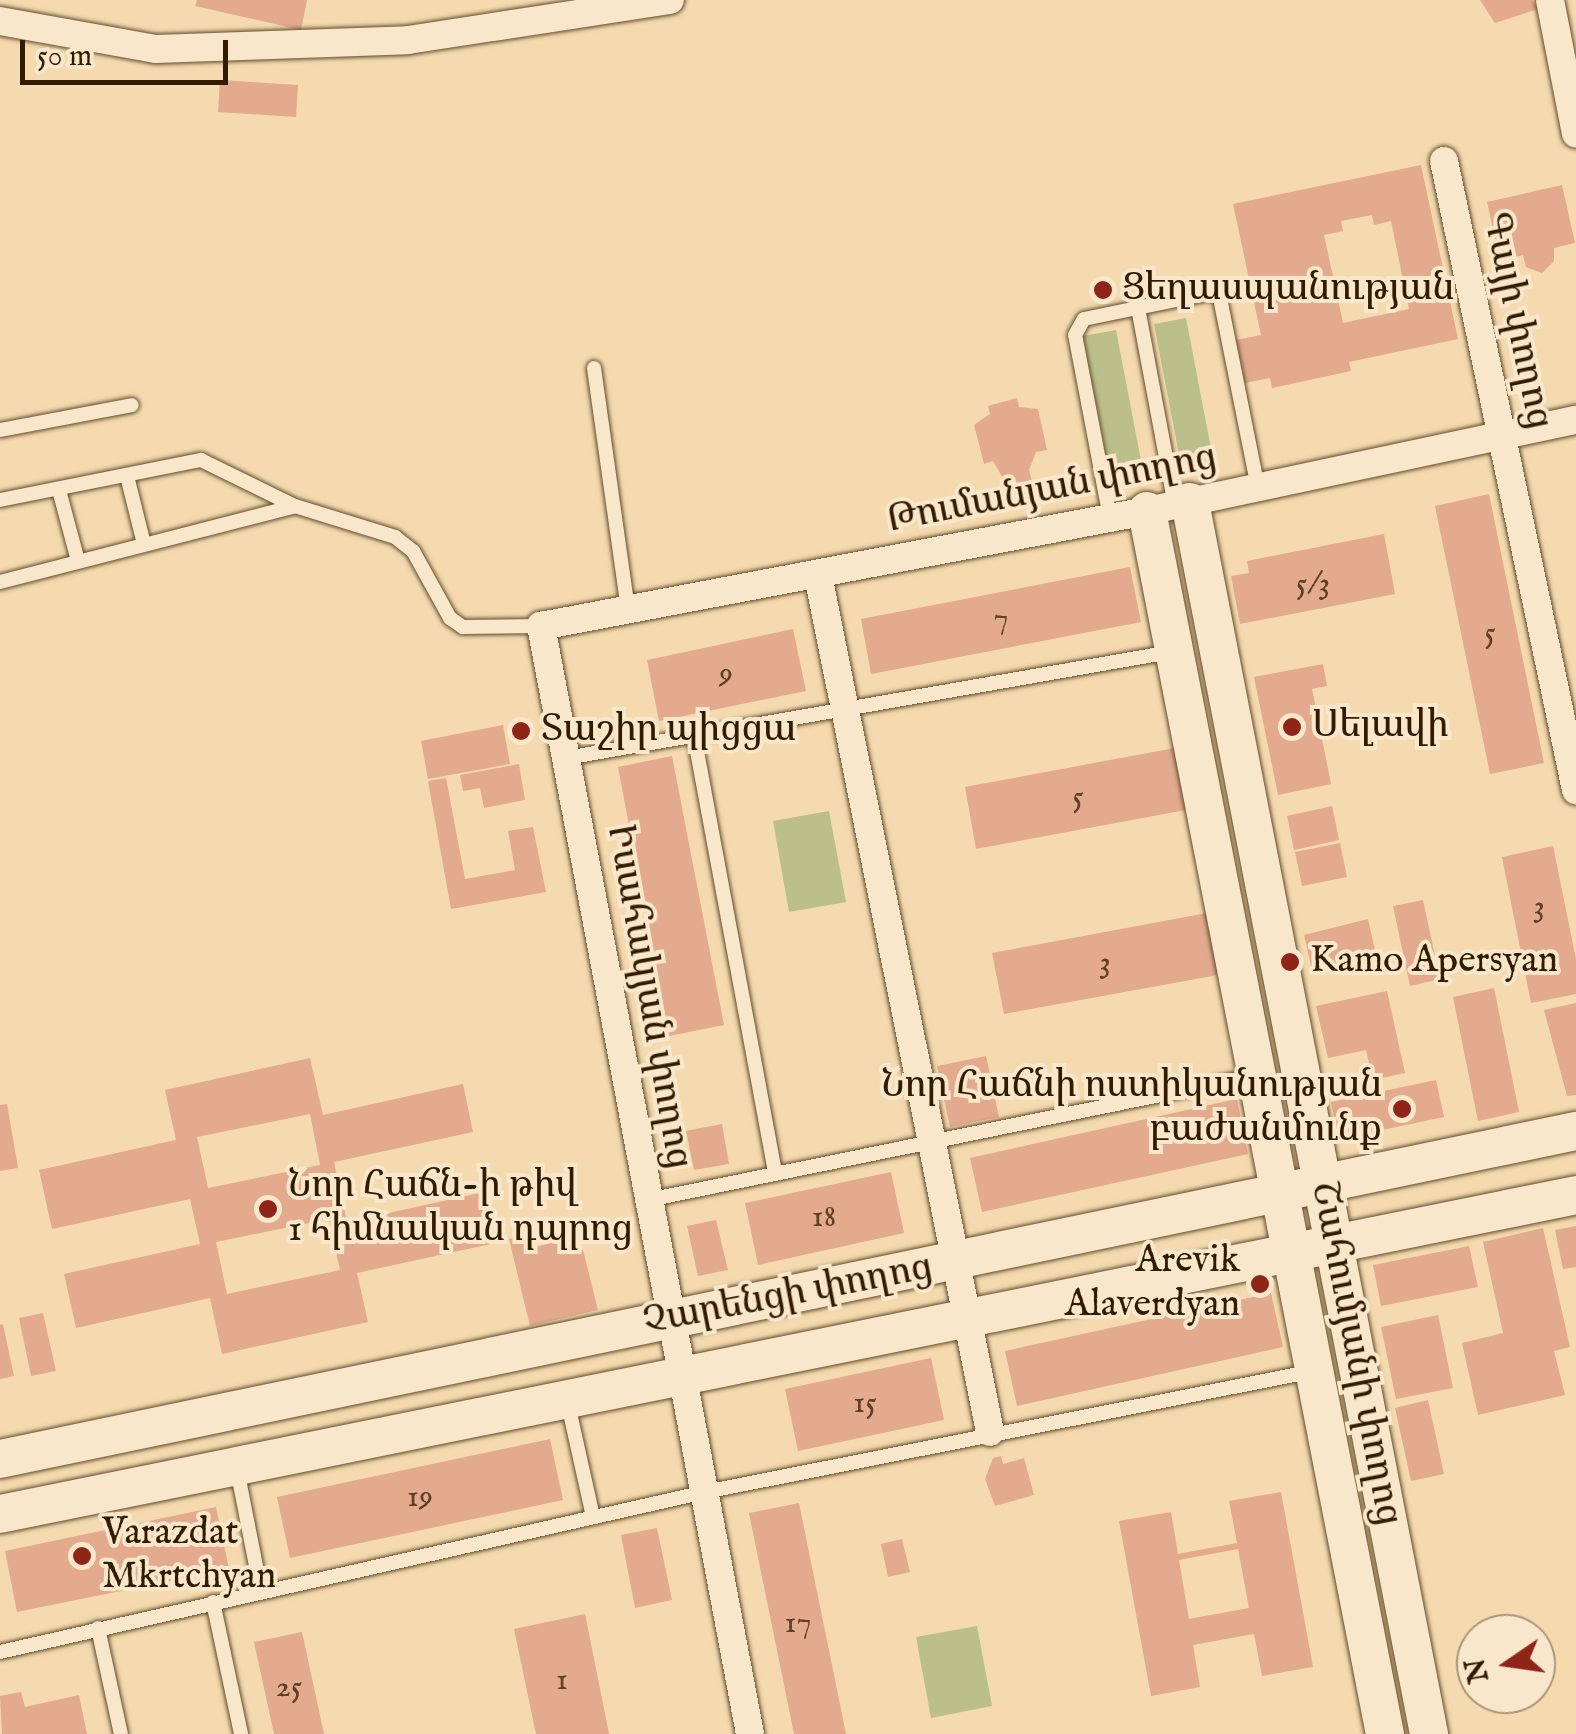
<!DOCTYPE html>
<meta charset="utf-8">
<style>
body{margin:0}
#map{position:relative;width:1576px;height:1734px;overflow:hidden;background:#f4daae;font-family:"IM FELL English","Noto Serif Armenian",serif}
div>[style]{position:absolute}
.green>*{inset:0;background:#bbc08a}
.building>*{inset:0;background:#e3aa8e}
.roads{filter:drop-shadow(0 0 2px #624c2c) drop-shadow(0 0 2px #624c2c)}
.lane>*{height:14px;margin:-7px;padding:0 7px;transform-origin:7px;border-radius:7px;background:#f8e7ca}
.street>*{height:28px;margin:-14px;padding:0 14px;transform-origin:14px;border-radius:14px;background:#f8e7ca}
.secondary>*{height:38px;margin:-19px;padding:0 19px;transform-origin:19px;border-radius:19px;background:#f8e7ca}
.dots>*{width:28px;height:28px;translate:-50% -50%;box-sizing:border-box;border:5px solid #f8e7ca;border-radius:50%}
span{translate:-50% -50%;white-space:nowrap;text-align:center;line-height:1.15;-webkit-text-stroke:8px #f8e7ca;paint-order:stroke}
.number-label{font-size:32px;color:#5e4024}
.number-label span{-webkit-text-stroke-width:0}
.poi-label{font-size:38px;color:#321c00}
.left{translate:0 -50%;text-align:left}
.right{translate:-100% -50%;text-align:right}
.street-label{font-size:38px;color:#321c00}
.north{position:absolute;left:1456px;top:1614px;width:100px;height:100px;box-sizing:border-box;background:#f8e7ca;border:2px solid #a99679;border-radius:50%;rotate:257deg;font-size:28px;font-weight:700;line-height:40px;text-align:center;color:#321c00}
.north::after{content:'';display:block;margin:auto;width:35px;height:45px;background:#8f2418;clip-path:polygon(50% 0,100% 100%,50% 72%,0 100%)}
.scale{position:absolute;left:20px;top:40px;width:208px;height:45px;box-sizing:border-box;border:5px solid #321c00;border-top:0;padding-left:12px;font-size:30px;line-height:35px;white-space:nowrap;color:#321c00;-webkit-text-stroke:8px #f8e7ca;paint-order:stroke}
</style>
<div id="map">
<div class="green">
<div style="clip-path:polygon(1186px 318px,1214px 464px,1182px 470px,1154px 324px)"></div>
<div style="clip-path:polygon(1116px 330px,1144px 476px,1111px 482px,1083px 336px)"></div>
<div style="clip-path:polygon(829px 811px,846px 902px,789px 912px,773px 821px)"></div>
<div style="clip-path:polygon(977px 1626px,992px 1706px,931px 1718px,916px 1637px)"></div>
</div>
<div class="building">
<div style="clip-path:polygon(197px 0,307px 0,301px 30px,195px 6px)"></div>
<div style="clip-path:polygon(1480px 0,1532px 0,1538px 9px,1495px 23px)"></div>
<div style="clip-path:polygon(220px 80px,298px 85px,296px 117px,218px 112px)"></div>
<div style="clip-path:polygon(evenodd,1421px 165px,1458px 339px,1349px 362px,1351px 371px,1272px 388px,1270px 378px,1245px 383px,1236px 340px,1261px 335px,1233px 204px,1421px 165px,1372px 215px,1374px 225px,1391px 221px,1409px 309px,1343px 323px,1324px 235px,1343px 231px,1341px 221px,1372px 215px)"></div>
<div style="clip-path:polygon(1562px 185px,1575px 243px,1554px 248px,1554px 261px,1542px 273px,1526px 267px,1523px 255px,1500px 261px,1487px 202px)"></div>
<div style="clip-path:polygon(1017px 398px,1019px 407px,1038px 409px,1047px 450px,1036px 452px,1029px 470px,1033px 485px,1010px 490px,993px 461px,984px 464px,974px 425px,990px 414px,988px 406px)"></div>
<div style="clip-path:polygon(1489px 494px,1544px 763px,1490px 774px,1435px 506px)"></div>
<div style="clip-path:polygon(1384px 534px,1395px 594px,1240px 624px,1231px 576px,1249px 573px,1247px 561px)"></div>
<div style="clip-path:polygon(1130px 567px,1141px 622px,871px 674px,861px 619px)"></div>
<div style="clip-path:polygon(793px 629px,806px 691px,659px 721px,647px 660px)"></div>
<div style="clip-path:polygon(1323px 664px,1327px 686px,1312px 689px,1331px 784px,1278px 795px,1254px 677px)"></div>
<div style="clip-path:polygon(503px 725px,510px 764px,428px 779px,421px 741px)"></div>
<div style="clip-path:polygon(1180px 747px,1191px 809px,976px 849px,965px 787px)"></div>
<div style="clip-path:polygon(672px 756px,724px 1025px,669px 1036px,618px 767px)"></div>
<div style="clip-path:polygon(519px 764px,525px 800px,484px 808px,480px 788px,463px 791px,460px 775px)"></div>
<div style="clip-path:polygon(446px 778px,465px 879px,515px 870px,508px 831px,533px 827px,546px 892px,451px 909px,428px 781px)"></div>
<div style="clip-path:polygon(1332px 806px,1339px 840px,1294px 850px,1287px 816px)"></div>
<div style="clip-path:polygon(1340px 843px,1347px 877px,1302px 886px,1295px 852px)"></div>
<div style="clip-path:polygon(1553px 846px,1576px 959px,1576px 994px,1531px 1003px,1502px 857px)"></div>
<div style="clip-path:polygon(1423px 900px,1440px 979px,1410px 986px,1393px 906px)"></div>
<div style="clip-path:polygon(1207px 913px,1218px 975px,1004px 1014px,992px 953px)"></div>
<div style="clip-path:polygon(1368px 919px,1376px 955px,1312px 970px,1304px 935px)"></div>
<div style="clip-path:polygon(1494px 988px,1519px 1112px,1478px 1121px,1453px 997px)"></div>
<div style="clip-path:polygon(1387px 991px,1405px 1073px,1373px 1080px,1366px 1050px,1328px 1058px,1316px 1006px)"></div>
<div style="clip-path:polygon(1576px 1003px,1576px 1095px,1567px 1096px,1544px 1010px)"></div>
<div style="clip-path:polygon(986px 1056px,999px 1117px,950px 1127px,937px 1066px)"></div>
<div style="clip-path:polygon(evenodd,310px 1058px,323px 1115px,463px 1084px,473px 1132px,334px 1162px,347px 1222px,480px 1193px,491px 1244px,357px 1273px,368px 1322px,222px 1354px,210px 1298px,76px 1328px,64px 1274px,200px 1244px,190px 1199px,52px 1229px,39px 1170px,176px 1140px,165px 1090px,310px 1058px,310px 1114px,320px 1165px,208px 1188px,197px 1137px,310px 1114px,310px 1058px,329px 1219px,340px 1270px,227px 1294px,216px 1242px,329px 1219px)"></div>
<div style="clip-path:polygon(1436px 1080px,1444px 1117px,1339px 1139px,1331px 1102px)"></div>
<div style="clip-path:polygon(1237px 1099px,1248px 1154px,982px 1212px,970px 1158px)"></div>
<div style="clip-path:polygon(7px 1104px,18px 1168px,0 1171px,0 1105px)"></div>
<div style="clip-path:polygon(722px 1124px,729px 1164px,694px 1170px,686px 1131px)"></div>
<div style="clip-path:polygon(891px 1172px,904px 1233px,758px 1265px,745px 1203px)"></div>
<div style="clip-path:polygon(716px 1220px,728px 1270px,698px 1276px,687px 1226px)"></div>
<div style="clip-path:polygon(1576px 1226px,1576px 1267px,1563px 1269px,1555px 1230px)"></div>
<div style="clip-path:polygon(1543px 1228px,1570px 1347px,1554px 1351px,1565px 1395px,1478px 1415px,1462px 1343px,1503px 1333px,1483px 1242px)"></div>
<div style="clip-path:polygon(520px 1237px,535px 1247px,569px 1239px,572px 1253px,583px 1250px,598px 1310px,530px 1326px,509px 1239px)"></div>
<div style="clip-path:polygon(1469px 1246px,1478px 1287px,1381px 1306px,1373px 1265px)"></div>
<div style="clip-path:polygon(1271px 1293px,1283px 1347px,1017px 1406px,1005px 1351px)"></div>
<div style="clip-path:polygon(43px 1313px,56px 1371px,31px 1376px,19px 1318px)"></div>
<div style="clip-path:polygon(1438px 1315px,1453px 1388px,1396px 1399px,1381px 1327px)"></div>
<div style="clip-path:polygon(3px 1324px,14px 1376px,0 1379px,0 1325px)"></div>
<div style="clip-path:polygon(931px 1358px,944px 1420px,798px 1451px,785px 1389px)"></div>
<div style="clip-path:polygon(1428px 1400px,1444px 1474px,1411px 1481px,1395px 1408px)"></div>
<div style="clip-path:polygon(550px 1439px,563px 1500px,290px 1558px,277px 1497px)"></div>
<div style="clip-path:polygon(1001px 1456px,1003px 1464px,1024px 1458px,1034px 1495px,995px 1506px,985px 1479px,993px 1458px)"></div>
<div style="clip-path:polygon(evenodd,1281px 1492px,1313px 1667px,1262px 1676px,1254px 1634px,1193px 1645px,1200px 1687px,1151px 1696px,1119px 1521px,1171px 1512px,1178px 1554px,1237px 1543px,1229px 1501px,1281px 1492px,1238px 1549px,1249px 1608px,1189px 1619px,1179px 1560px,1238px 1549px)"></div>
<div style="clip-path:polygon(799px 1503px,846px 1734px,794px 1734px,749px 1513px)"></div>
<div style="clip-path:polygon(216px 1507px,229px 1569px,17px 1612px,5px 1551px)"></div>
<div style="clip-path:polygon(657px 1528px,672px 1600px,635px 1608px,621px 1535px)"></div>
<div style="clip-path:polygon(902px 1539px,910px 1572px,888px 1577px,881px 1544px)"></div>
<div style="clip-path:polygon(585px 1614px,609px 1734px,536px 1734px,514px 1629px)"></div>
<div style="clip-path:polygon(302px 1632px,324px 1734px,274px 1734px,254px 1642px)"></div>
<div style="clip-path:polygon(21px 1692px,25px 1707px,79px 1695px,87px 1734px,2px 1734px,0 1696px)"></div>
</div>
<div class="roads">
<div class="lane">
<div style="left:1138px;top:308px;width:200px;rotate:79.4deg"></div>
<div style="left:594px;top:368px;width:245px;rotate:82deg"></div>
<div style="left:0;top:430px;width:134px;rotate:-10.7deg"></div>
<div style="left:127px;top:476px;width:70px;rotate:76deg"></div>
<div style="left:59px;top:490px;width:73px;rotate:75deg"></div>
<div style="left:0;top:500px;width:205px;rotate:-11.3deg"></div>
<div style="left:201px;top:460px;width:105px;rotate:26.1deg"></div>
<div style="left:1110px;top:518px;width:186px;rotate:-100.8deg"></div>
<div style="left:1075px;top:335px;width:18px;rotate:-61deg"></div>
<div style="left:1084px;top:319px;width:129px;rotate:-11.7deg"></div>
<div style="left:1210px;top:293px;width:11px;rotate:27deg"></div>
<div style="left:1220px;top:298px;width:194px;rotate:78.7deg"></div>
<div style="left:0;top:582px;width:305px;rotate:-14.4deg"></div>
<div style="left:295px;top:506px;width:105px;rotate:17.2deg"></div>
<div style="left:395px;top:537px;width:23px;rotate:38deg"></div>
<div style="left:413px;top:551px;width:77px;rotate:61.1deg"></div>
<div style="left:450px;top:618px;width:16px;rotate:35deg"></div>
<div style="left:463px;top:627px;width:78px;rotate:-0.7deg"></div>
<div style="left:694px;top:735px;width:446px;rotate:79.5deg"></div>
<div style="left:566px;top:758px;width:614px;rotate:-9.94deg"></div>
<div style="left:648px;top:1200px;width:618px;rotate:-11.58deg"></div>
<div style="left:568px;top:1404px;width:116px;rotate:77.5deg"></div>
<div style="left:237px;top:1469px;width:124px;rotate:78.9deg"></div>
<div style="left:213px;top:1602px;width:135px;rotate:78deg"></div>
<div style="left:98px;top:1628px;width:108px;rotate:77.8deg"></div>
<div style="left:0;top:1652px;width:723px;rotate:-12.79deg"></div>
<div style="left:705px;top:1492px;width:621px;rotate:-11.24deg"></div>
</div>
<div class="street">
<div style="left:1550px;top:0;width:136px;rotate:79deg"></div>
<div style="left:0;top:21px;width:158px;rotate:10.2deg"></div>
<div style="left:156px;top:49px;width:252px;rotate:-2deg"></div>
<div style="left:408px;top:40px;width:265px;rotate:-8.7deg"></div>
<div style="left:1444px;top:161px;width:643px;rotate:78.15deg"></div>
<div style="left:818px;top:575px;width:874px;rotate:78.65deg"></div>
<div style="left:750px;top:1734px;width:1128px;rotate:-100.68deg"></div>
<div style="left:541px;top:626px;width:617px;rotate:-10.75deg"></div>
<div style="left:1147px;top:511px;width:439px;rotate:-12deg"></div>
</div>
<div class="secondary">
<div style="left:1190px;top:502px;width:1255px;rotate:79.02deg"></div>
<div style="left:1147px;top:511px;width:1246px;rotate:78.99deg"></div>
<div style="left:0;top:1459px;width:1610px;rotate:-11.76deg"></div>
<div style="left:0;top:1514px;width:1608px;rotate:-11.44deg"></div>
</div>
</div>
<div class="dots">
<div style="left:1103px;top:290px;background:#8f2418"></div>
<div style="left:1292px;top:727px;background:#8f2418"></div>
<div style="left:521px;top:731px;background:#8f2418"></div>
<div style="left:1290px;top:962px;background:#8f2418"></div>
<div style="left:1402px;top:1109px;background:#8f2418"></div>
<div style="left:268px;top:1209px;background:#8f2418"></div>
<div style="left:1260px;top:1284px;background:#8f2418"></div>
<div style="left:82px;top:1556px;background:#8f2418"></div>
</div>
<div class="number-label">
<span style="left:1313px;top:585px">5/3</span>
<span style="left:1001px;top:620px">7</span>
<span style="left:1490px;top:634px">5</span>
<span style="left:726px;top:675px">9</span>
<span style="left:1078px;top:798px">5</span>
<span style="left:1539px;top:908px">3</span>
<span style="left:1105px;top:964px">3</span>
<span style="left:824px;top:1218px">18</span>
<span style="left:865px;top:1404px">15</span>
<span style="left:420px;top:1498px">19</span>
<span style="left:798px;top:1624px">17</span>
<span style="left:562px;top:1681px">1</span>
<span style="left:289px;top:1688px">25</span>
</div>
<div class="poi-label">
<span class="left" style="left:1123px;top:290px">Ցեղասպանության</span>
<span class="left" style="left:1312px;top:727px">Սելավի</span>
<span class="left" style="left:541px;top:731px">Տաշիր պիցցա</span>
<span class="left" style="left:1310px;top:962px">Kamo Apersyan</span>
<span class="right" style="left:1382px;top:1109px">Նոր Հաճնի ոստիկանության<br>բաժանմունք</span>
<span class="left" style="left:288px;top:1209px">Նոր Հաճն-ի թիվ<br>1 հիմնական դպրոց</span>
<span class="right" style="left:1240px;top:1284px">Arevik<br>Alaverdyan</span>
<span class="left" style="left:102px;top:1556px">Varazdat<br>Mkrtchyan</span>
</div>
<div class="street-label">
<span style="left:1516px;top:321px;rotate:78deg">Գայի փողոց</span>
<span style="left:1052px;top:490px;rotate:-11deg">Թումանյան փողոց</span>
<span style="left:648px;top:997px;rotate:80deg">Իսահակյան փողոց</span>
<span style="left:788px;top:1296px;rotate:-11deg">Չարենցի փողոց</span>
<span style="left:1355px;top:1354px;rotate:79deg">Շահումյանի փողոց</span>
</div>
<div class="north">N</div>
<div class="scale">50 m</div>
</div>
